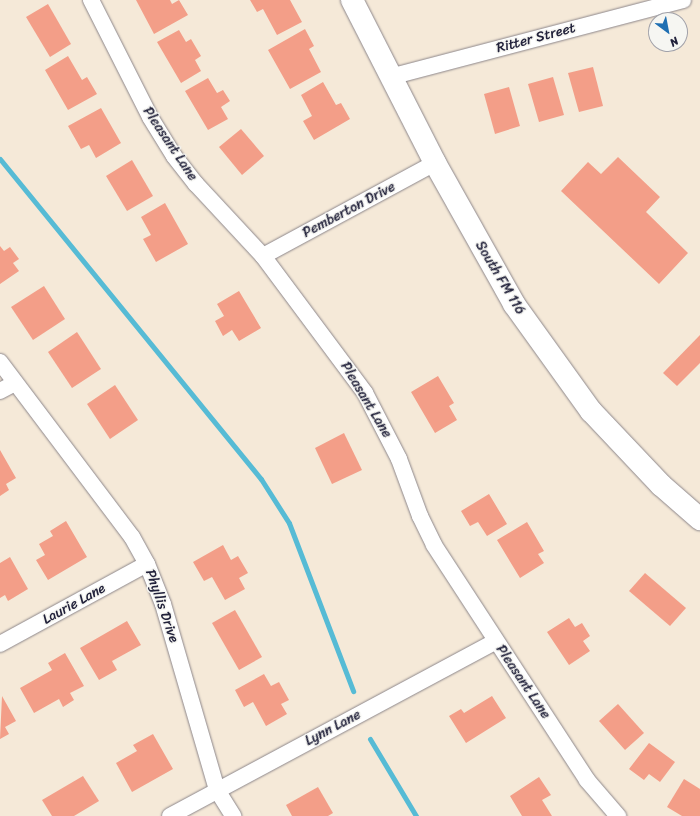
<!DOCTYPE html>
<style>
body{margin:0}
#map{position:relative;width:700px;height:816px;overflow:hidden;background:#f5e9d8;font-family:Sriracha,sans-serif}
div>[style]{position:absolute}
.stream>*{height:5px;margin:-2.5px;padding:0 2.5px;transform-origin:2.5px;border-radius:2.5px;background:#56bbd5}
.building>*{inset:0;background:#f39e88}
.roads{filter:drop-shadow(0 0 1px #8c868a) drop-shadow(0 0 1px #8c868a)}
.street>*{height:16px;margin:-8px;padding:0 8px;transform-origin:8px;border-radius:8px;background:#fff}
.secondary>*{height:22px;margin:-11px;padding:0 11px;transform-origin:11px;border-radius:11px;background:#fff}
span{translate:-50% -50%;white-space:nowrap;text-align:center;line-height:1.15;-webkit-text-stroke:3px #f6f6f2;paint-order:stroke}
.street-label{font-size:14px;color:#22223b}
.north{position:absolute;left:648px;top:12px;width:40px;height:40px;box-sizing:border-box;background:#f6f6f2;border:1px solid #a1a1a9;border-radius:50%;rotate:148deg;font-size:11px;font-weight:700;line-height:16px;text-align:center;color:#22223b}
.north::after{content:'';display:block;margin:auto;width:14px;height:18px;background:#1f6fb2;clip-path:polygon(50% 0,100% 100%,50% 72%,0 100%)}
</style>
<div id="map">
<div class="stream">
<div style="left:0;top:159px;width:413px;rotate:50.8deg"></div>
<div style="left:261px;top:479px;width:52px;rotate:57.5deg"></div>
<div style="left:289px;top:523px;width:180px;rotate:69.1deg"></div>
<div style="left:370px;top:739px;width:90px;rotate:59.1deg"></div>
</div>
<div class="building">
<div style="clip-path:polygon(136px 0,170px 0,172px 4px,179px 0,188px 15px,154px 34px)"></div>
<div style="clip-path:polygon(250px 0,290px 0,302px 22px,277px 35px,263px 9px,257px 12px)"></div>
<div style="clip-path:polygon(48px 4px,71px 44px,50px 57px,26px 17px)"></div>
<div style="clip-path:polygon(305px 29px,314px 46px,309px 49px,321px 72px,290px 89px,268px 50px)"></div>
<div style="clip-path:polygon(179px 30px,186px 42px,191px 39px,201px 56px,195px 60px,201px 71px,181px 83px,157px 42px)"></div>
<div style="clip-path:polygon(68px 56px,82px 80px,87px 77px,97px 94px,68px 110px,45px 70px)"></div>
<div style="clip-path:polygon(593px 67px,603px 106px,579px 112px,568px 73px)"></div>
<div style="clip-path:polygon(553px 77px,564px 115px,539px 122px,528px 84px)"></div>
<div style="clip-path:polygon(208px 78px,217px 93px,223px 90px,230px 101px,221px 107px,228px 119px,208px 130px,185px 91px)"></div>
<div style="clip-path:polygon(323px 82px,336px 105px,341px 103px,350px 119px,314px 140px,303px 121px,312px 116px,301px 95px)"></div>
<div style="clip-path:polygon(509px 87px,520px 126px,495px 134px,484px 94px)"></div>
<div style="clip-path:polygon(101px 108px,121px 143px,96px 158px,89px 145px,81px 149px,68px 126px)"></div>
<div style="clip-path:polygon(241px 129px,264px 156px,242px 175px,219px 147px)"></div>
<div style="clip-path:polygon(618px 157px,660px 197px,646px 212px,688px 253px,659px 284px,561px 191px,588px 162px,601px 174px)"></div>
<div style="clip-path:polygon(132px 160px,153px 196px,127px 211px,106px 176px)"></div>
<div style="clip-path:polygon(165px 203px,188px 244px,156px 262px,143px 239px,151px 235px,141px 217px)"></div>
<div style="clip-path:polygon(0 246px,4px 251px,10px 247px,19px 259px,13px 263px,19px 271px,0 284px)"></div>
<div style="clip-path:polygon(44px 286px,65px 319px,33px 340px,11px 307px)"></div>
<div style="clip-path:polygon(239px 291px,261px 328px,239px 341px,232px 330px,223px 336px,215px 321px,224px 316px,217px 304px)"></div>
<div style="clip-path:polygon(77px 332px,101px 369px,72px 388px,48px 352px)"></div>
<div style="clip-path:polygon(700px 335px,700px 363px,677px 386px,663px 373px)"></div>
<div style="clip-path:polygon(438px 376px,454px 403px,449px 406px,457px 420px,435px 433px,411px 392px)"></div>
<div style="clip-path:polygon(115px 385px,138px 420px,110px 439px,87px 404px)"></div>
<div style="clip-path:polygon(344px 433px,362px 470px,332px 484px,315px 448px)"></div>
<div style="clip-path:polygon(0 450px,16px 478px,6px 484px,9px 490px,0 496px)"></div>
<div style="clip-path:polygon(489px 494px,507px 524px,487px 536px,478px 522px,470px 526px,461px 511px)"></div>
<div style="clip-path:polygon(66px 521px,87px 557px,48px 580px,36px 560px,45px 555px,39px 544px,53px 536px,50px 531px)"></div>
<div style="clip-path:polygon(527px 522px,544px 551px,538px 554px,544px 563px,520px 578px,497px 540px)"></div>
<div style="clip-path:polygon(223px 545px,231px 560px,238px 556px,248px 573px,239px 578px,245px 589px,225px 600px,212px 577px,204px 581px,193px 562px)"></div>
<div style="clip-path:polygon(10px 557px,28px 589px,8px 601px,5px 595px,0 598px,0 563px)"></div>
<div style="clip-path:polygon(645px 573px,686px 608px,670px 626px,629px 591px)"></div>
<div style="clip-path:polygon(235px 610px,262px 657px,239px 670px,212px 623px)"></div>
<div style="clip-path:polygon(569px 618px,575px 627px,582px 623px,590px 636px,583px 641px,590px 651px,569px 665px,547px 632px)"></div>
<div style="clip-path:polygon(127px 621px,141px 645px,112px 661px,117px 670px,99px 680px,80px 648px)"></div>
<div style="clip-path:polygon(65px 653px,84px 686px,70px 693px,74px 700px,63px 707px,59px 699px,34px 713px,20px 688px,52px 670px,48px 663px)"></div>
<div style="clip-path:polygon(264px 674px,271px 686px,279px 682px,289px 700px,281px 704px,287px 714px,266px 726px,253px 702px,244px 707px,235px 690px)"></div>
<div style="clip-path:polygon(2px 696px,16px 721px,5px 727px,9px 734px,0 739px)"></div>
<div style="clip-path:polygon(492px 696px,506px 718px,466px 743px,449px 716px,461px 709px,464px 713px)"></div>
<div style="clip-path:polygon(618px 704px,644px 733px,625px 750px,599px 721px)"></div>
<div style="clip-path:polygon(153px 734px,173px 769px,132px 792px,116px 763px,137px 751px,133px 745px)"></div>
<div style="clip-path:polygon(649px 743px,675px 762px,660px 782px,649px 774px,644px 780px,629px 769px)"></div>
<div style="clip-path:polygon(83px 776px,99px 801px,74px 816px,52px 816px,42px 800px)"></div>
<div style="clip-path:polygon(539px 777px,551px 795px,542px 800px,552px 816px,522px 816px,510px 796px)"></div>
<div style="clip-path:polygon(684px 779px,700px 789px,700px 816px,682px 816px,667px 807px)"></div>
<div style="clip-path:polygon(318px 787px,333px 813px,328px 816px,292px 816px,286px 805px)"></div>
</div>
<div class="roads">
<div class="street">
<div style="left:91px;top:0;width:131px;rotate:63.2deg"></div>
<div style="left:150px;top:117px;width:46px;rotate:58.4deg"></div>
<div style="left:174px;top:156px;width:36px;rotate:52deg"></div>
<div style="left:196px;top:184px;width:98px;rotate:47.1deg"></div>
<div style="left:263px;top:256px;width:171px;rotate:53.3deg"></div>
<div style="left:365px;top:393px;width:74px;rotate:62.7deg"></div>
<div style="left:399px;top:459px;width:61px;rotate:69.8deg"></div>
<div style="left:420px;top:516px;width:32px;rotate:64deg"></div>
<div style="left:434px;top:545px;width:280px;rotate:56.9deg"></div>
<div style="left:587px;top:780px;width:48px;rotate:49.3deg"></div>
<div style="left:390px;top:77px;width:303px;rotate:-14.7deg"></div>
<div style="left:263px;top:256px;width:196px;rotate:-28.4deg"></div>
<div style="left:0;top:362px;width:219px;rotate:53deg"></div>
<div style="left:132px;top:537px;width:31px;rotate:61deg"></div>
<div style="left:147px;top:564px;width:43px;rotate:68.2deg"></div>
<div style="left:163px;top:604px;width:194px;rotate:73.8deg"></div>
<div style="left:217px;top:790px;width:31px;rotate:58deg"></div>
<div style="left:0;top:391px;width:17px;rotate:-28deg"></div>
<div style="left:0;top:644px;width:167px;rotate:-28.6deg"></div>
<div style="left:170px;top:816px;width:370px;rotate:-28.2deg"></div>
</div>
<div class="secondary">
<div style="left:352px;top:0;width:183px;rotate:63deg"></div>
<div style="left:435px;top:163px;width:162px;rotate:60.7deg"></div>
<div style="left:514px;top:304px;width:132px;rotate:54.3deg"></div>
<div style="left:591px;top:411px;width:102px;rotate:46.6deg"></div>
<div style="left:661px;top:485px;width:52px;rotate:41.1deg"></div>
</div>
</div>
<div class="street-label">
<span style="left:536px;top:38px;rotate:-15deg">Ritter Street</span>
<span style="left:170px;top:144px;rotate:56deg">Pleasant Lane</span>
<span style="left:349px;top:210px;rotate:-28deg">Pemberton Drive</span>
<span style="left:500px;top:278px;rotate:59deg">South FM 116</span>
<span style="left:366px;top:400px;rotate:59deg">Pleasant Lane</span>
<span style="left:74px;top:604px;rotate:-29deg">Laurie Lane</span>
<span style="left:162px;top:606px;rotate:71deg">Phyllis Drive</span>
<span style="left:523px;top:682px;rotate:56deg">Pleasant Lane</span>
<span style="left:333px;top:728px;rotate:-28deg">Lynn Lane</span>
</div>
<div class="north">N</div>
</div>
